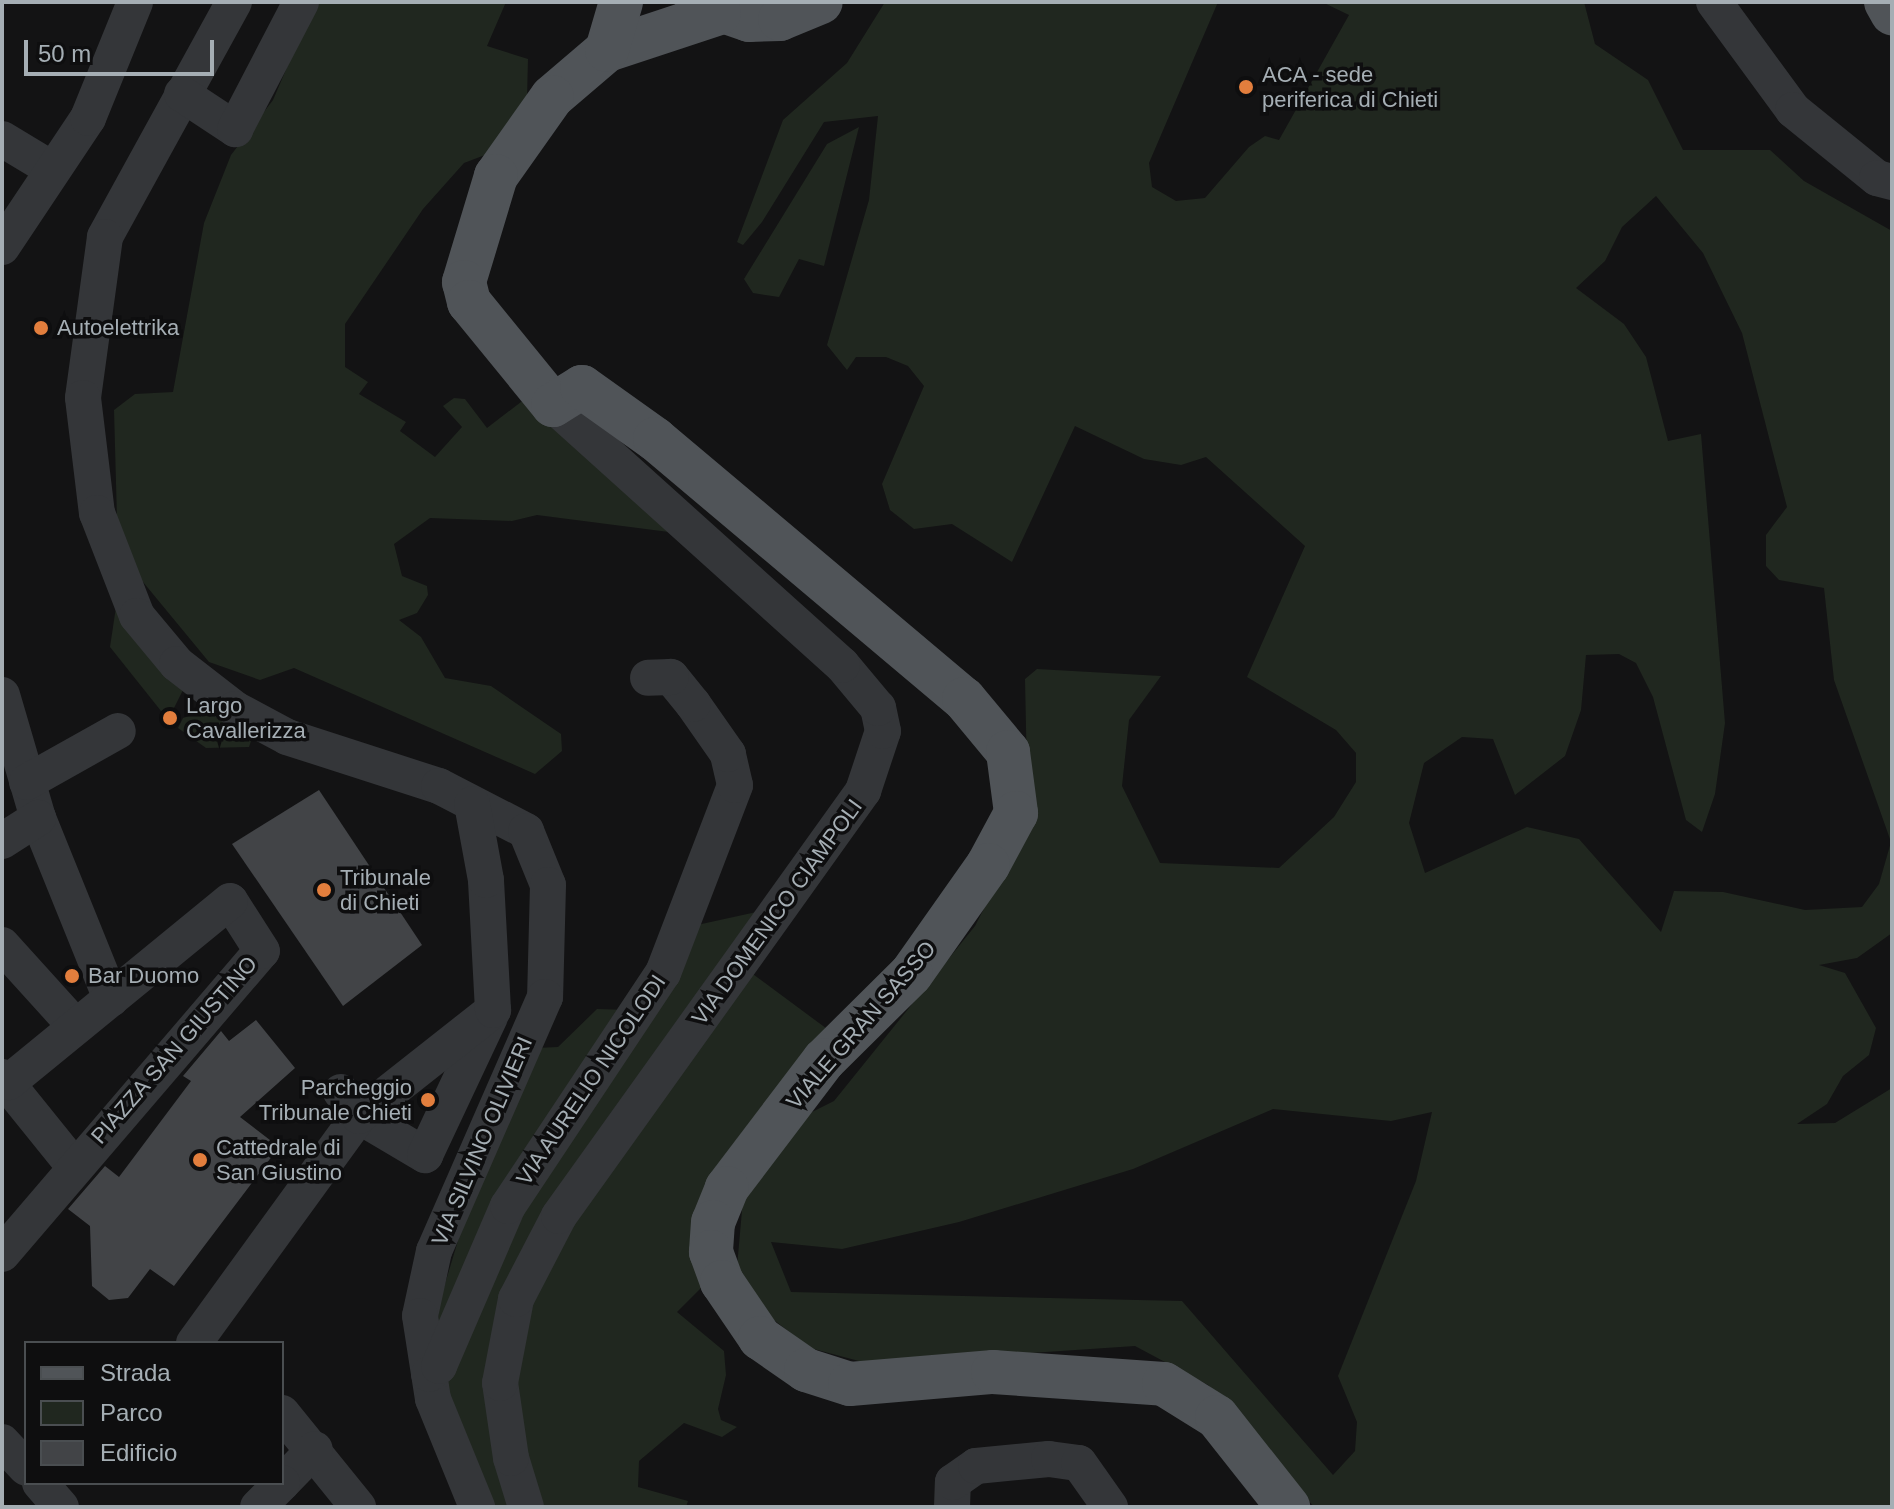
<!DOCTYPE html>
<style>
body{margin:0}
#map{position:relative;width:1894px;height:1509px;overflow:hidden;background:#131314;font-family:Arial,sans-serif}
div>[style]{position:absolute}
.green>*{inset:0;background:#20271f}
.building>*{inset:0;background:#424447}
.minor>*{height:36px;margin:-18px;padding:0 18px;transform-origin:18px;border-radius:18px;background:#343639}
.major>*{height:44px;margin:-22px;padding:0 22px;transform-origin:22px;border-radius:22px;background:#505458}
.dots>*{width:22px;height:22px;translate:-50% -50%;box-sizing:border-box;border:4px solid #0e0e0f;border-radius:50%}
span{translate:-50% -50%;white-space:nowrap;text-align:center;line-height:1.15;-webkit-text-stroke:7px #0e0e0f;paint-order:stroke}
.poi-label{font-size:22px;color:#a5aeb4}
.left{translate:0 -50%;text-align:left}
.right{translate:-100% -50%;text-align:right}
.street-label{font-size:22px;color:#a5aeb4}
.frame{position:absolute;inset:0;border:4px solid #a5aeb4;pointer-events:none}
.legend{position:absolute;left:24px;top:1341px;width:260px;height:144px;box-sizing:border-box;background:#0e0e0f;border:2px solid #4a4e51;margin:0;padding:10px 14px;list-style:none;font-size:24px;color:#a5aeb4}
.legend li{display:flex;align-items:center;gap:16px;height:40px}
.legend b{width:40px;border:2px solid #4a4e51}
.scale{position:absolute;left:24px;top:40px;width:190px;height:36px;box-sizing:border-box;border:4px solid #a5aeb4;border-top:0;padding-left:10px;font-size:24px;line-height:28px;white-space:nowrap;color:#a5aeb4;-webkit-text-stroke:6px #0e0e0f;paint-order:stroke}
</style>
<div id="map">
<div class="green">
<div style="clip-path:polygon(315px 2px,506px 2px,487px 46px,528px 59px,527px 99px,485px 155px,464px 163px,423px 209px,345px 324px,345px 367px,368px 382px,359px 394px,406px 422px,400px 431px,435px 457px,462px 427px,443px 406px,454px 398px,465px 399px,487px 428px,530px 395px,669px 532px,537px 515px,512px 521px,430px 518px,394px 544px,402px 576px,427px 586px,428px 595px,417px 613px,399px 620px,421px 637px,445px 678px,491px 686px,561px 734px,562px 751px,535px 774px,294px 668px,260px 680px,209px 662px,129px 565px,117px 519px,114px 410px,135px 394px,173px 392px,204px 223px,231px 155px,273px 100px)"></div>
<div style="clip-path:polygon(evenodd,885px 2px,1218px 2px,1149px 163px,1152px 187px,1176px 201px,1205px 198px,1249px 147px,1265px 136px,1279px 140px,1349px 15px,1322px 2px,1584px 2px,1595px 44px,1648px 80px,1683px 150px,1770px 150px,1804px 181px,1892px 231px,1892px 933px,1857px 958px,1819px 965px,1845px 973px,1876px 1028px,1869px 1055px,1843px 1076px,1827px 1104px,1797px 1124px,1835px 1123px,1892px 1088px,1892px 1507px,1314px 1507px,1208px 1385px,1135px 1346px,870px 1364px,810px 1348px,765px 1313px,737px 1267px,743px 1199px,780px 1128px,834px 1101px,975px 926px,1028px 823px,1025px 679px,1037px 669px,1161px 676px,1129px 720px,1122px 786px,1160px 863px,1279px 868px,1334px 817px,1356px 782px,1356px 753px,1336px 730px,1247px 677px,1305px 546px,1206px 457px,1181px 465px,1144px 459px,1075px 426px,1012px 562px,952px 524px,914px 529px,890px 510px,882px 484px,924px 386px,908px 366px,886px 357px,856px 357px,847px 370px,827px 345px,869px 200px,878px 116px,824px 122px,762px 222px,743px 245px,737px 242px,783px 120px,847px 63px,885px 2px,1656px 196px,1703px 253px,1742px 333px,1787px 507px,1766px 535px,1766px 566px,1779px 580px,1824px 588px,1834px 680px,1891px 842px,1879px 884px,1862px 907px,1805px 910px,1723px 892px,1674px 891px,1661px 932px,1579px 839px,1527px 827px,1425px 873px,1409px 823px,1424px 763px,1462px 737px,1493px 739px,1515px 795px,1565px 756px,1581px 710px,1586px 655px,1619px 654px,1636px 663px,1653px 697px,1686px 820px,1702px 832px,1715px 794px,1725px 723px,1701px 434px,1668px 441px,1646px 357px,1624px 324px,1576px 288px,1605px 261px,1622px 227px,1656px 196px,885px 2px,1273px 1109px,1391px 1121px,1432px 1112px,1416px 1181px,1338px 1376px,1357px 1422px,1355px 1451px,1333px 1475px,1182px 1301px,791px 1292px,771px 1242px,842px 1249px,959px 1222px,1133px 1169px,1273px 1109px)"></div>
<div style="clip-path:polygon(859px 127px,824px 266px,799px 259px,779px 297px,753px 293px,744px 279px,827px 144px)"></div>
<div style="clip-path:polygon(116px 607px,183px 690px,174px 708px,161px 711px,110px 647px)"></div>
<div style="clip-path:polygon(207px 710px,252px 738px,249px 747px,206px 748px,178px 728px,183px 718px)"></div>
<div style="clip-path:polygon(761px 911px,504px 1294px,511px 1507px,487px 1507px,440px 1386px,438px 1307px,476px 1181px,536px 1048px,558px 1047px,597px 1009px,629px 1010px,697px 925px)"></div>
<div style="clip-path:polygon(746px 969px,838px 1037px,747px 1146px,705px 1284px,677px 1312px,724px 1351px,726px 1375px,718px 1409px,721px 1420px,737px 1427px,722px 1437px,684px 1423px,639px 1461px,638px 1487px,688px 1501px,686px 1507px,539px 1507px,512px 1433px,519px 1359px,543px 1266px)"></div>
</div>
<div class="building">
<div style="clip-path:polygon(319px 790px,422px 945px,343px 1006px,232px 844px)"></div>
<div style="clip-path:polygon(256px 1020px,295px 1068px,240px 1117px,279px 1147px,174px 1286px,150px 1269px,128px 1298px,109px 1300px,92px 1286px,90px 1226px,68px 1209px,105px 1166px,119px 1177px,191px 1081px,183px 1076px,221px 1031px,229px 1041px)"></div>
</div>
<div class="minor">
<div style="left:234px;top:2px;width:268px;rotate:118.8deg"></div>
<div style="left:105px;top:237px;width:162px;rotate:97.8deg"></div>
<div style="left:83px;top:398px;width:116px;rotate:83.1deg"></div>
<div style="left:97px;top:513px;width:110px;rotate:68.8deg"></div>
<div style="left:137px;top:616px;width:62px;rotate:50.2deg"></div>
<div style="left:177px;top:664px;width:73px;rotate:37.8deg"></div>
<div style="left:235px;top:709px;width:59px;rotate:28.3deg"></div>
<div style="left:287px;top:737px;width:160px;rotate:17.9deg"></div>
<div style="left:439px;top:786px;width:98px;rotate:27.3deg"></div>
<div style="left:526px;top:831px;width:58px;rotate:67.8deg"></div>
<div style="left:548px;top:885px;width:112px;rotate:91.5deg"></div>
<div style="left:545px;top:997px;width:277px;rotate:113.6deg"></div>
<div style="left:434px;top:1251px;width:66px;rotate:102.2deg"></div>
<div style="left:420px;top:1316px;width:84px;rotate:81.1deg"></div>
<div style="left:433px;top:1399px;width:117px;rotate:67.8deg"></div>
<div style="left:1714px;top:2px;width:134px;rotate:53.8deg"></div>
<div style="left:1793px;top:110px;width:108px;rotate:39deg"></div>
<div style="left:1877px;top:178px;width:16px;rotate:15deg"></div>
<div style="left:182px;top:94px;width:64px;rotate:33.4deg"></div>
<div style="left:235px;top:129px;width:143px;rotate:-62.5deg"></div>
<div style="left:2px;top:139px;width:58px;rotate:31deg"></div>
<div style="left:2px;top:247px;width:155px;rotate:-56.3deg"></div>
<div style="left:88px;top:118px;width:125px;rotate:-67.9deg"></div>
<div style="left:2px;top:695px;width:128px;rotate:73.7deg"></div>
<div style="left:38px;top:818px;width:195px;rotate:68deg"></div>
<div style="left:27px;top:782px;width:104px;rotate:-29.3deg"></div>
<div style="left:2px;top:841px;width:43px;rotate:-32.6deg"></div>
<div style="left:2px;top:945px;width:110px;rotate:47.9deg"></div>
<div style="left:2px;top:1077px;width:113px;rotate:51.1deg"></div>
<div style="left:341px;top:1092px;width:30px;rotate:53deg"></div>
<div style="left:359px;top:1116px;width:77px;rotate:30.6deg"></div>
<div style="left:425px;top:1155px;width:153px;rotate:-64.8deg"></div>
<div style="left:2px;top:1254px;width:399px;rotate:-49.4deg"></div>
<div style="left:262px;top:951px;width:59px;rotate:-122.6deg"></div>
<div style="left:230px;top:901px;width:286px;rotate:140.7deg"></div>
<div style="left:194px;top:1343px;width:281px;rotate:-54deg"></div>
<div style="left:359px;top:1116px;width:171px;rotate:-38.3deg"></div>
<div style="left:493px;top:1010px;width:130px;rotate:-93.1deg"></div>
<div style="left:486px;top:880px;width:77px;rotate:-100.4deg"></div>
<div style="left:429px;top:1374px;width:13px;rotate:-39deg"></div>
<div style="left:439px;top:1366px;width:174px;rotate:-66.7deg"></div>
<div style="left:508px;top:1206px;width:280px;rotate:-56.4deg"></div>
<div style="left:663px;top:973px;width:201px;rotate:-69deg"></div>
<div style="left:735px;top:785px;width:32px;rotate:-103deg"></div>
<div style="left:728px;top:754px;width:61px;rotate:-125deg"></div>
<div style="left:693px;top:704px;width:35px;rotate:-129deg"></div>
<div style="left:671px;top:677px;width:23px;rotate:178deg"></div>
<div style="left:282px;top:1413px;width:121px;rotate:51deg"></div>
<div style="left:2px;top:1442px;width:35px;rotate:47deg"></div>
<div style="left:40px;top:1483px;width:32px;rotate:49deg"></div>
<div style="left:282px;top:1483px;width:47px;rotate:-45.9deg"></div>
<div style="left:258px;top:1507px;width:34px;rotate:-45deg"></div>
<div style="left:526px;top:1507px;width:51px;rotate:-107deg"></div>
<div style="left:511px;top:1458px;width:76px;rotate:-98.3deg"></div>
<div style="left:500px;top:1383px;width:86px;rotate:-79.2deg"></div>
<div style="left:516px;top:1299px;width:93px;rotate:-62.6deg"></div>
<div style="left:559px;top:1216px;width:523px;rotate:-54.42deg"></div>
<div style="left:863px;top:791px;width:63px;rotate:-71.6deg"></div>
<div style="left:883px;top:731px;width:24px;rotate:-102deg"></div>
<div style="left:878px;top:708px;width:56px;rotate:-129.9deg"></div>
<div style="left:842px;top:665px;width:389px;rotate:-138deg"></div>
<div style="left:952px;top:1507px;width:25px;rotate:-88deg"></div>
<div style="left:953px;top:1482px;width:28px;rotate:-35deg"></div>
<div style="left:976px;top:1466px;width:73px;rotate:-5.5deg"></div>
<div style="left:1049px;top:1459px;width:30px;rotate:8deg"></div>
<div style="left:1079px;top:1463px;width:54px;rotate:54.8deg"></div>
</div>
<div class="major">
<div style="left:697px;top:2px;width:55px;rotate:19.1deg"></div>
<div style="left:749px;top:20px;width:31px;rotate:-2deg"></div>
<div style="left:780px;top:19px;width:44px;rotate:-22.5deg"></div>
<div style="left:1886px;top:2px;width:13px;rotate:61deg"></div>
<div style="left:719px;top:13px;width:118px;rotate:161.7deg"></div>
<div style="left:607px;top:50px;width:72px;rotate:139.5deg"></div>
<div style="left:552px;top:97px;width:97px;rotate:125.3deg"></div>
<div style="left:496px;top:176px;width:111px;rotate:106.8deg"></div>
<div style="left:464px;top:282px;width:21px;rotate:76deg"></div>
<div style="left:469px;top:302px;width:133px;rotate:50.8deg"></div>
<div style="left:553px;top:405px;width:34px;rotate:-32deg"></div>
<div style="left:582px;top:387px;width:90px;rotate:35.5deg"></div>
<div style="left:655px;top:439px;width:404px;rotate:40.1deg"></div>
<div style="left:964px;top:699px;width:69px;rotate:50.3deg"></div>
<div style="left:1008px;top:752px;width:62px;rotate:82.5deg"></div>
<div style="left:1016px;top:813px;width:59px;rotate:118.3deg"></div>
<div style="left:988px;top:865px;width:133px;rotate:125.2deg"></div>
<div style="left:911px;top:974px;width:122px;rotate:135.3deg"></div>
<div style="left:824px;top:1060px;width:161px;rotate:127.2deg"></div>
<div style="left:727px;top:1188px;width:37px;rotate:112deg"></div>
<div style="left:713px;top:1222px;width:30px;rotate:94deg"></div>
<div style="left:711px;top:1252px;width:32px;rotate:70deg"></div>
<div style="left:722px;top:1282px;width:68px;rotate:55.8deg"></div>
<div style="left:760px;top:1338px;width:56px;rotate:34.8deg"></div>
<div style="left:806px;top:1370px;width:46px;rotate:17.7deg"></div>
<div style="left:850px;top:1384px;width:144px;rotate:-4.8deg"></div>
<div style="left:993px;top:1372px;width:171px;rotate:4deg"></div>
<div style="left:1164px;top:1384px;width:62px;rotate:31.9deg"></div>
<div style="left:1217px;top:1417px;width:115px;rotate:51.7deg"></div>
<div style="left:607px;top:50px;width:50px;rotate:-73.7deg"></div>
</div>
<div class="dots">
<div style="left:1246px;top:87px;background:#e27e3d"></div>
<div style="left:41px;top:328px;background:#e27e3d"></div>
<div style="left:170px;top:718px;background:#e27e3d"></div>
<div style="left:324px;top:890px;background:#e27e3d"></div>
<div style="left:72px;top:976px;background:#e27e3d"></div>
<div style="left:428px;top:1100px;background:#e27e3d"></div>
<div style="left:200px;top:1160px;background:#e27e3d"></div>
</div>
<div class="poi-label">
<span class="left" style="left:1262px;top:87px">ACA - sede<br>periferica di Chieti</span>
<span class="left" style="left:57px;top:328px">Autoelettrika</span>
<span class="left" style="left:186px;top:718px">Largo<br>Cavallerizza</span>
<span class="left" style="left:340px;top:890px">Tribunale<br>di Chieti</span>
<span class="left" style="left:88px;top:976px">Bar Duomo</span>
<span class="right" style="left:412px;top:1100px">Parcheggio<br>Tribunale Chieti</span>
<span class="left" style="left:216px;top:1160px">Cattedrale di<br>San Giustino</span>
</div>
<div class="street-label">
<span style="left:777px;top:912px;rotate:-54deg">VIA DOMENICO CIAMPOLI</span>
<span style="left:861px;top:1025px;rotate:-49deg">VIALE GRAN SASSO</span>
<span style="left:174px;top:1050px;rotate:-49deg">PIAZZA SAN GIUSTINO</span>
<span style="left:591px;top:1080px;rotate:-56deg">VIA AURELIO NICOLODI</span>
<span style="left:482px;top:1141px;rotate:-67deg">VIA SILVINO OLIVIERI</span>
</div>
<div class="frame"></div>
<ul class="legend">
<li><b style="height:10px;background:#505458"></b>Strada</li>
<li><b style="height:22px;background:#20271f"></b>Parco</li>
<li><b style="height:22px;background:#424447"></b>Edificio</li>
</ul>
<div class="scale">50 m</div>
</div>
